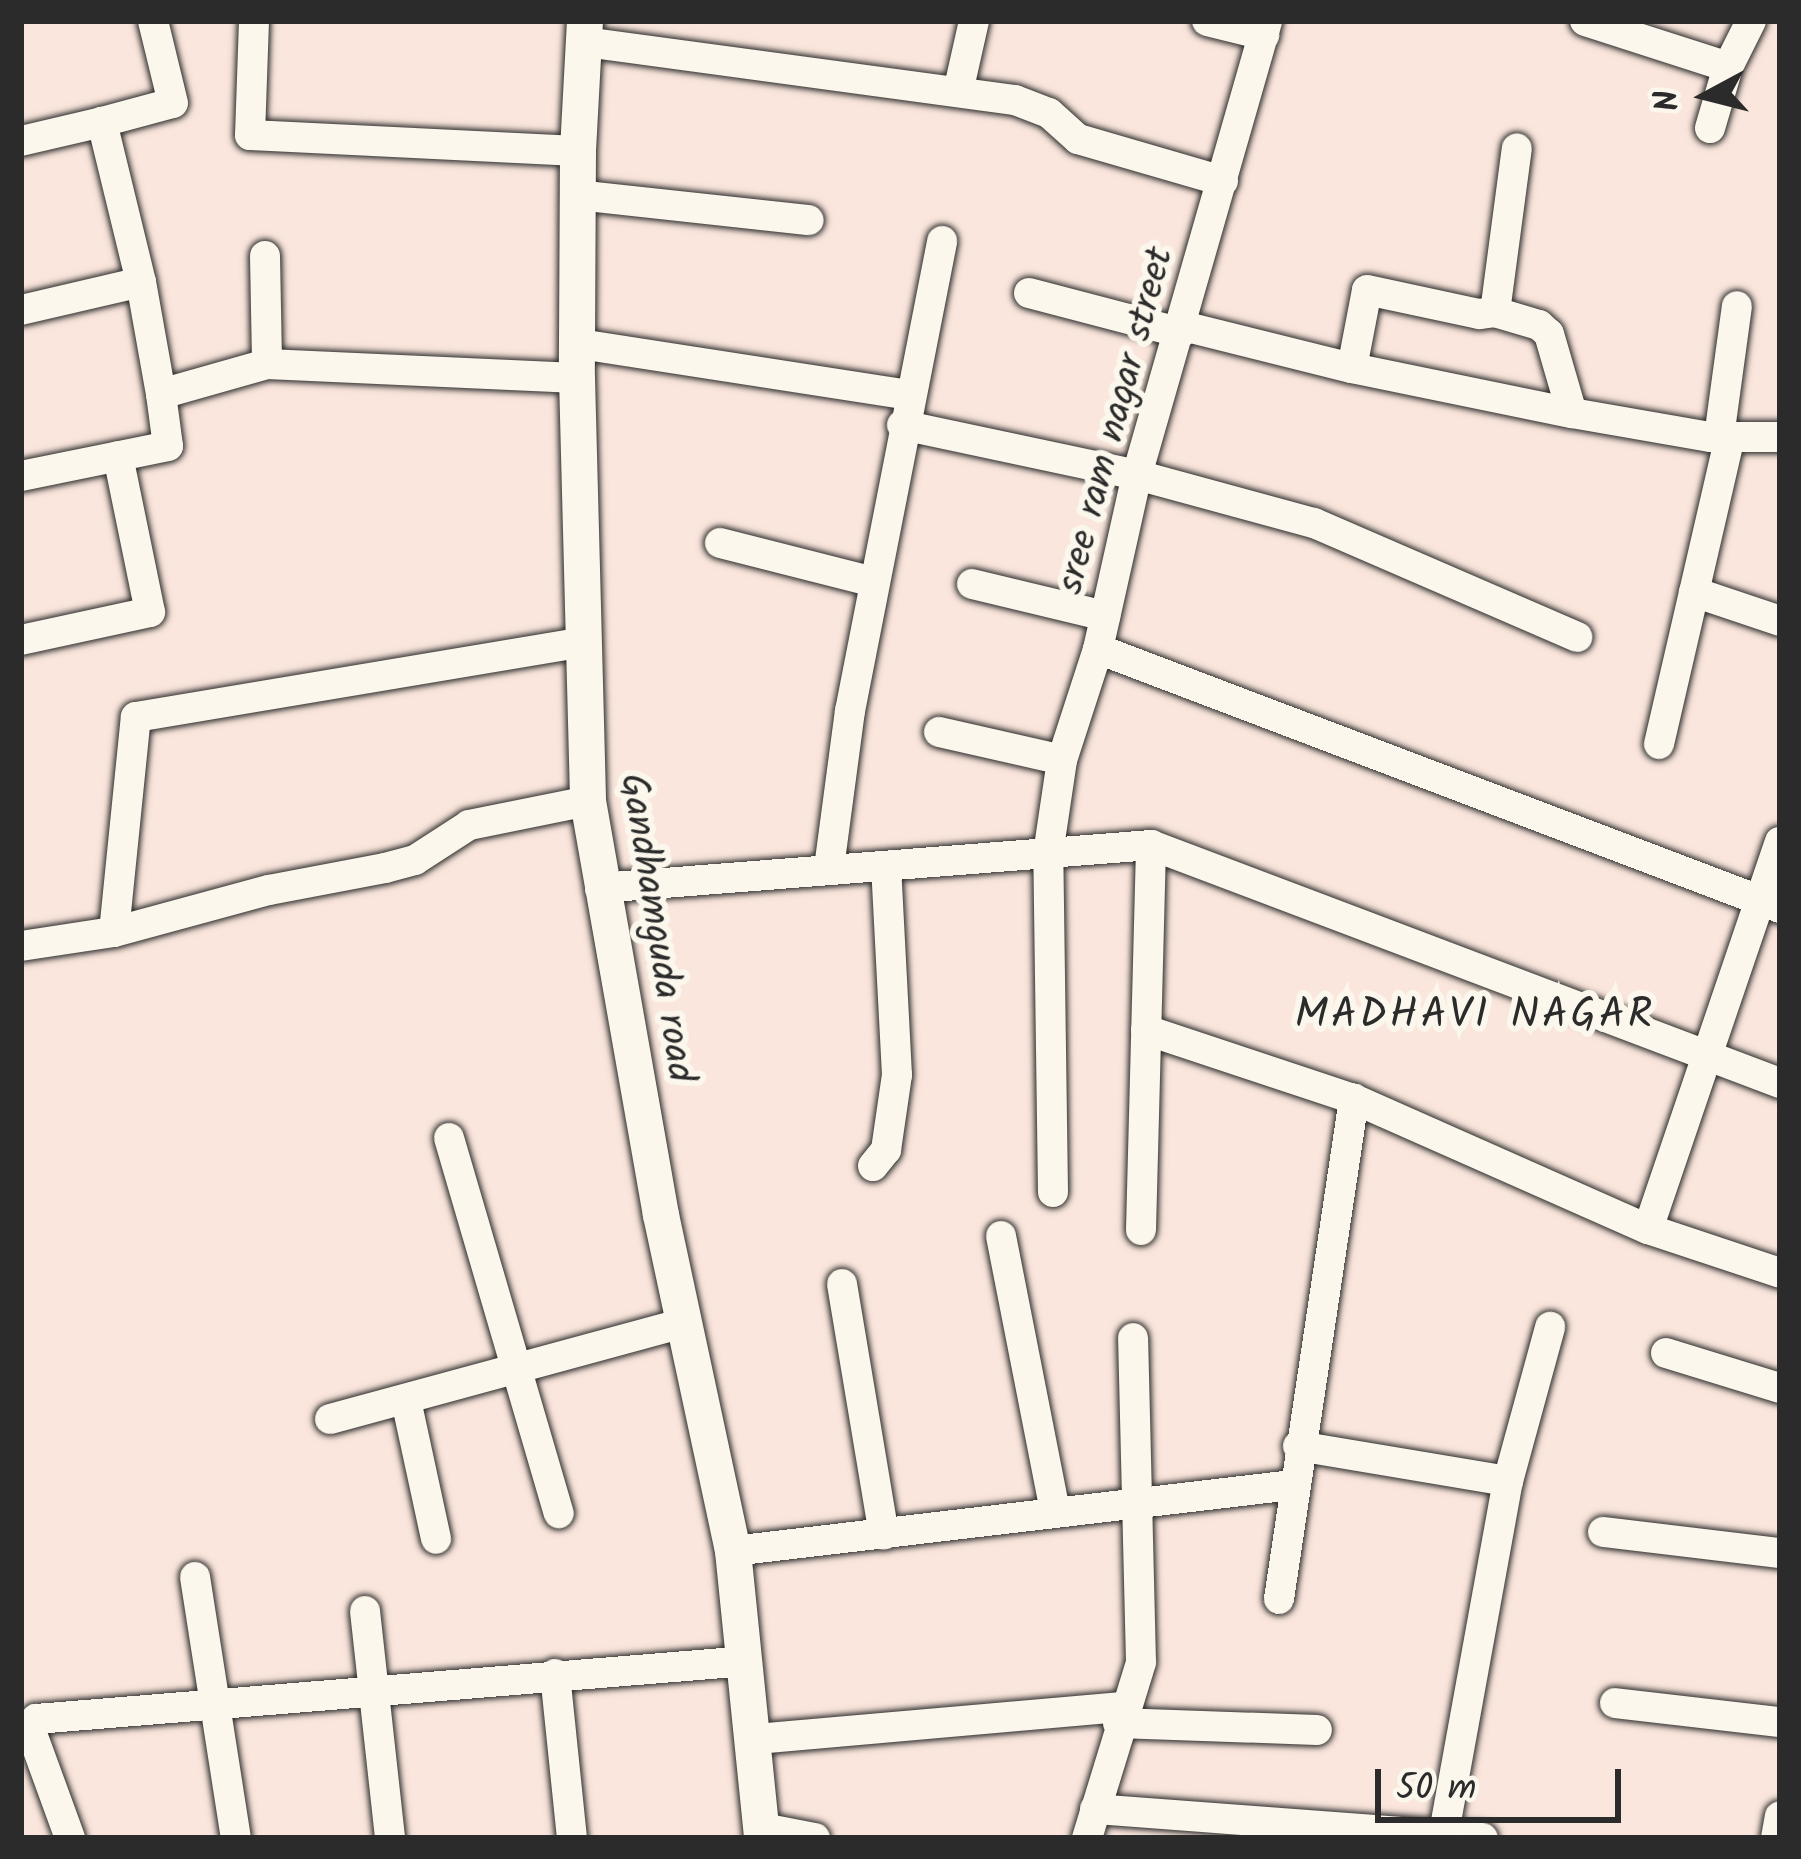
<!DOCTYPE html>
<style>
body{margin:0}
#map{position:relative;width:1801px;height:1859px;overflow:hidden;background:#fae6dc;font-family:Kalam,sans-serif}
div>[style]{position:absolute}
.roads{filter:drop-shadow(0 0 3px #2b2b2b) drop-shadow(0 0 3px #2b2b2b)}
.minor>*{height:30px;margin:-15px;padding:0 15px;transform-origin:15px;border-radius:15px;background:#fbf7ec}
.tertiary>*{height:36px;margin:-18px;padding:0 18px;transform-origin:18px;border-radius:18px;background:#fbf7ec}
span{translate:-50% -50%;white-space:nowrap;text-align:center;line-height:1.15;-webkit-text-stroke:12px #fbf7ec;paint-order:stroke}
.street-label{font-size:39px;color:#2b2b2b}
.neighbourhood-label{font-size:42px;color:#2b2b2b;letter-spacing:3px}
.frame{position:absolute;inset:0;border:24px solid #2b2b2b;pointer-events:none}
.north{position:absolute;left:1645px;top:36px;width:120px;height:120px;-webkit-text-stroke:9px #fbf7ec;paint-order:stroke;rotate:263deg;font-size:33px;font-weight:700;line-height:48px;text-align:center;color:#2b2b2b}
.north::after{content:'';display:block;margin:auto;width:42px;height:54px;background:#2b2b2b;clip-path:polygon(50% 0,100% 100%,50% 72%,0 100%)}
.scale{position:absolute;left:1375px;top:1769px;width:246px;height:54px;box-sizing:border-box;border:6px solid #2b2b2b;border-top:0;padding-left:15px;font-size:36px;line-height:42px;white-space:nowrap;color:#2b2b2b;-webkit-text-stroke:9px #fbf7ec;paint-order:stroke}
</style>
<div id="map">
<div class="roads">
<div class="minor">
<div style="left:254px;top:21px;width:114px;rotate:92deg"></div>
<div style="left:250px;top:135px;width:328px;rotate:2.8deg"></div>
<div style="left:1207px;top:21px;width:59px;rotate:13.8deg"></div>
<div style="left:1585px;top:21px;width:150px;rotate:17.8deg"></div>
<div style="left:1728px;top:67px;width:51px;rotate:-63.4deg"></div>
<div style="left:585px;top:42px;width:434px;rotate:7.7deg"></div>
<div style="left:1015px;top:100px;width:36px;rotate:21deg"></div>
<div style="left:1049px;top:113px;width:39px;rotate:42deg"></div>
<div style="left:1078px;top:139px;width:151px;rotate:16.2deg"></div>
<div style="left:958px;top:92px;width:73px;rotate:-77.3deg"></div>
<div style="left:1710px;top:128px;width:64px;rotate:-73.6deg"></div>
<div style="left:21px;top:141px;width:83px;rotate:-13.2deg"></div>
<div style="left:577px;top:195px;width:233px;rotate:6.2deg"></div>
<div style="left:265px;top:256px;width:108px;rotate:88.9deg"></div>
<div style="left:141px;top:282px;width:165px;rotate:-103.7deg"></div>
<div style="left:102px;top:122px;width:73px;rotate:-15deg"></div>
<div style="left:173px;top:103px;width:84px;rotate:-103.7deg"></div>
<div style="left:1029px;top:293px;width:157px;rotate:14.7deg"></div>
<div style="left:21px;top:310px;width:123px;rotate:-13.1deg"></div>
<div style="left:141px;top:282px;width:114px;rotate:79.9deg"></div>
<div style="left:1495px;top:312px;width:46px;rotate:16.5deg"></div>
<div style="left:1539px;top:325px;width:13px;rotate:42deg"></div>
<div style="left:1549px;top:334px;width:82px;rotate:73.8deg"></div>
<div style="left:1183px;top:326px;width:174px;rotate:14deg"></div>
<div style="left:1352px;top:368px;width:225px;rotate:11.6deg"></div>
<div style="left:1572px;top:413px;width:140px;rotate:9.9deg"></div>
<div style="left:1710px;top:437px;width:70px"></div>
<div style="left:580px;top:344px;width:333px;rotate:8.8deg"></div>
<div style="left:1352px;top:368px;width:79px;rotate:-79.1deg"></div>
<div style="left:1367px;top:290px;width:115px;rotate:12.1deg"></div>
<div style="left:1479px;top:314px;width:16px;rotate:-7deg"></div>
<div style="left:1495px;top:312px;width:165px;rotate:-82.4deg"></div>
<div style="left:902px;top:425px;width:240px;rotate:12deg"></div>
<div style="left:1137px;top:475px;width:183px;rotate:15.2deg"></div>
<div style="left:1314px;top:523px;width:287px;rotate:23.4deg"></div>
<div style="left:1719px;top:437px;width:132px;rotate:-82.2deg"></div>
<div style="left:21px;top:476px;width:150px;rotate:-11.5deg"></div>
<div style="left:168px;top:446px;width:52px;rotate:-97.7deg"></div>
<div style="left:161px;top:394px;width:110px;rotate:-15.8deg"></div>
<div style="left:267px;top:364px;width:310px;rotate:2.6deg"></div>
<div style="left:720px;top:543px;width:159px;rotate:14.2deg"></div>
<div style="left:972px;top:584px;width:137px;rotate:13.5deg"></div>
<div style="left:1694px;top:592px;width:91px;rotate:18.6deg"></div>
<div style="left:21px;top:640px;width:132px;rotate:-12.2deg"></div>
<div style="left:150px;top:612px;width:159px;rotate:-101.6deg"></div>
<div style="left:1098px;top:649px;width:730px;rotate:20.8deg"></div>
<div style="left:939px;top:732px;width:126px;rotate:12.8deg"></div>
<div style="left:1659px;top:744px;width:315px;rotate:-77deg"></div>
<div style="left:829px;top:868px;width:158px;rotate:-82.4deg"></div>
<div style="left:850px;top:711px;width:479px;rotate:-78.9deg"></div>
<div style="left:600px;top:888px;width:553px;rotate:-4.46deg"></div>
<div style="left:1151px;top:845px;width:673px;rotate:20.73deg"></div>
<div style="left:114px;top:932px;width:216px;rotate:-84.2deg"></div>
<div style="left:136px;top:717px;width:450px;rotate:-9.5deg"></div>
<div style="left:21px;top:946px;width:94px;rotate:-8.6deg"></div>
<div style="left:114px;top:932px;width:161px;rotate:-15.2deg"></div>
<div style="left:269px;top:890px;width:118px;rotate:-10.7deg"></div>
<div style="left:385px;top:868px;width:31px;rotate:-15deg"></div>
<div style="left:415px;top:860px;width:64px;rotate:-32.9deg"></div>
<div style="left:469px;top:825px;width:121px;rotate:-11.4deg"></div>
<div style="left:1146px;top:1030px;width:219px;rotate:18.4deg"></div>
<div style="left:1354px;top:1099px;width:321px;rotate:23.9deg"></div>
<div style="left:1648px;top:1229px;width:139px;rotate:18.4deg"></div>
<div style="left:449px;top:1138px;width:391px;rotate:73.7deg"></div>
<div style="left:873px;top:1166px;width:21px;rotate:-51deg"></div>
<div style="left:886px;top:1150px;width:76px;rotate:-81.7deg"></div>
<div style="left:897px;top:1075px;width:208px;rotate:-93deg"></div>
<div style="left:1053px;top:1192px;width:338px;rotate:-90.8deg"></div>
<div style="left:1048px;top:854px;width:95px;rotate:-81.5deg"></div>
<div style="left:1062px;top:760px;width:117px;rotate:-72deg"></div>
<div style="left:1098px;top:649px;width:178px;rotate:-77.4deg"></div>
<div style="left:1137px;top:475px;width:472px;rotate:-74deg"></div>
<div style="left:1648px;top:1229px;width:409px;rotate:-71.2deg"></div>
<div style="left:1141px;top:1230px;width:385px;rotate:-88.5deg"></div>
<div style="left:1001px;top:1236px;width:280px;rotate:78.9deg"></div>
<div style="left:842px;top:1284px;width:254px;rotate:80.5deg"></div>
<div style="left:1666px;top:1353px;width:119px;rotate:17.1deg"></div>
<div style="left:406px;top:1400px;width:142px;rotate:77.8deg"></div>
<div style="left:330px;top:1419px;width:366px;rotate:-15.2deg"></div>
<div style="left:1298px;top:1446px;width:213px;rotate:9.5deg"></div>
<div style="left:1603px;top:1532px;width:178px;rotate:6.8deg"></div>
<div style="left:733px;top:1551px;width:563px;rotate:-6.73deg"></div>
<div style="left:195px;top:1577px;width:264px;rotate:81.1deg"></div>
<div style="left:1279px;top:1599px;width:506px;rotate:-81.47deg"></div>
<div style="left:365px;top:1611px;width:228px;rotate:83.7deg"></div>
<div style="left:555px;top:1674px;width:165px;rotate:84.1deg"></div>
<div style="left:1615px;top:1703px;width:166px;rotate:6.6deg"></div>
<div style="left:1118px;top:1723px;width:199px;rotate:2deg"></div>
<div style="left:756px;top:1739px;width:368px;rotate:-5deg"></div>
<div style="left:1095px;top:1809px;width:389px;rotate:4.3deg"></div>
<div style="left:763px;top:1828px;width:53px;rotate:10.9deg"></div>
<div style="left:70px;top:1838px;width:117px;rotate:-110deg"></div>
<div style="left:30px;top:1728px;width:11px;rotate:-56deg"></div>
<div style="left:36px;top:1719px;width:713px;rotate:-4.66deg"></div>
<div style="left:1087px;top:1838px;width:184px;rotate:-72.9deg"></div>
<div style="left:1141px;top:1662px;width:324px;rotate:-91.4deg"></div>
<div style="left:1443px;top:1838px;width:363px;rotate:-79.7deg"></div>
<div style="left:1508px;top:1481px;width:160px;rotate:-74.7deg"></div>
<div style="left:1776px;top:1838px;width:22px;rotate:-80deg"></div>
</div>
<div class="tertiary">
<div style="left:585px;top:21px;width:130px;rotate:93.1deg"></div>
<div style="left:578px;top:151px;width:227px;rotate:90.3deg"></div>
<div style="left:577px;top:378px;width:423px;rotate:88.5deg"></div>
<div style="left:588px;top:801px;width:420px;rotate:80deg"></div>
<div style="left:661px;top:1215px;width:344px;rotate:77.9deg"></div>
<div style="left:733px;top:1551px;width:288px;rotate:84.2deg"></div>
</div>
</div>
<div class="street-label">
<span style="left:1117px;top:421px;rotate:-75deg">sree ram nagar street</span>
<span style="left:655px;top:928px;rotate:81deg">Gandhamguda road</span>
</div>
<div class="neighbourhood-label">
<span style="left:1475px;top:1016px">MADHAVI NAGAR</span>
</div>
<div class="frame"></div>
<div class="north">N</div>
<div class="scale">50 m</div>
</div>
